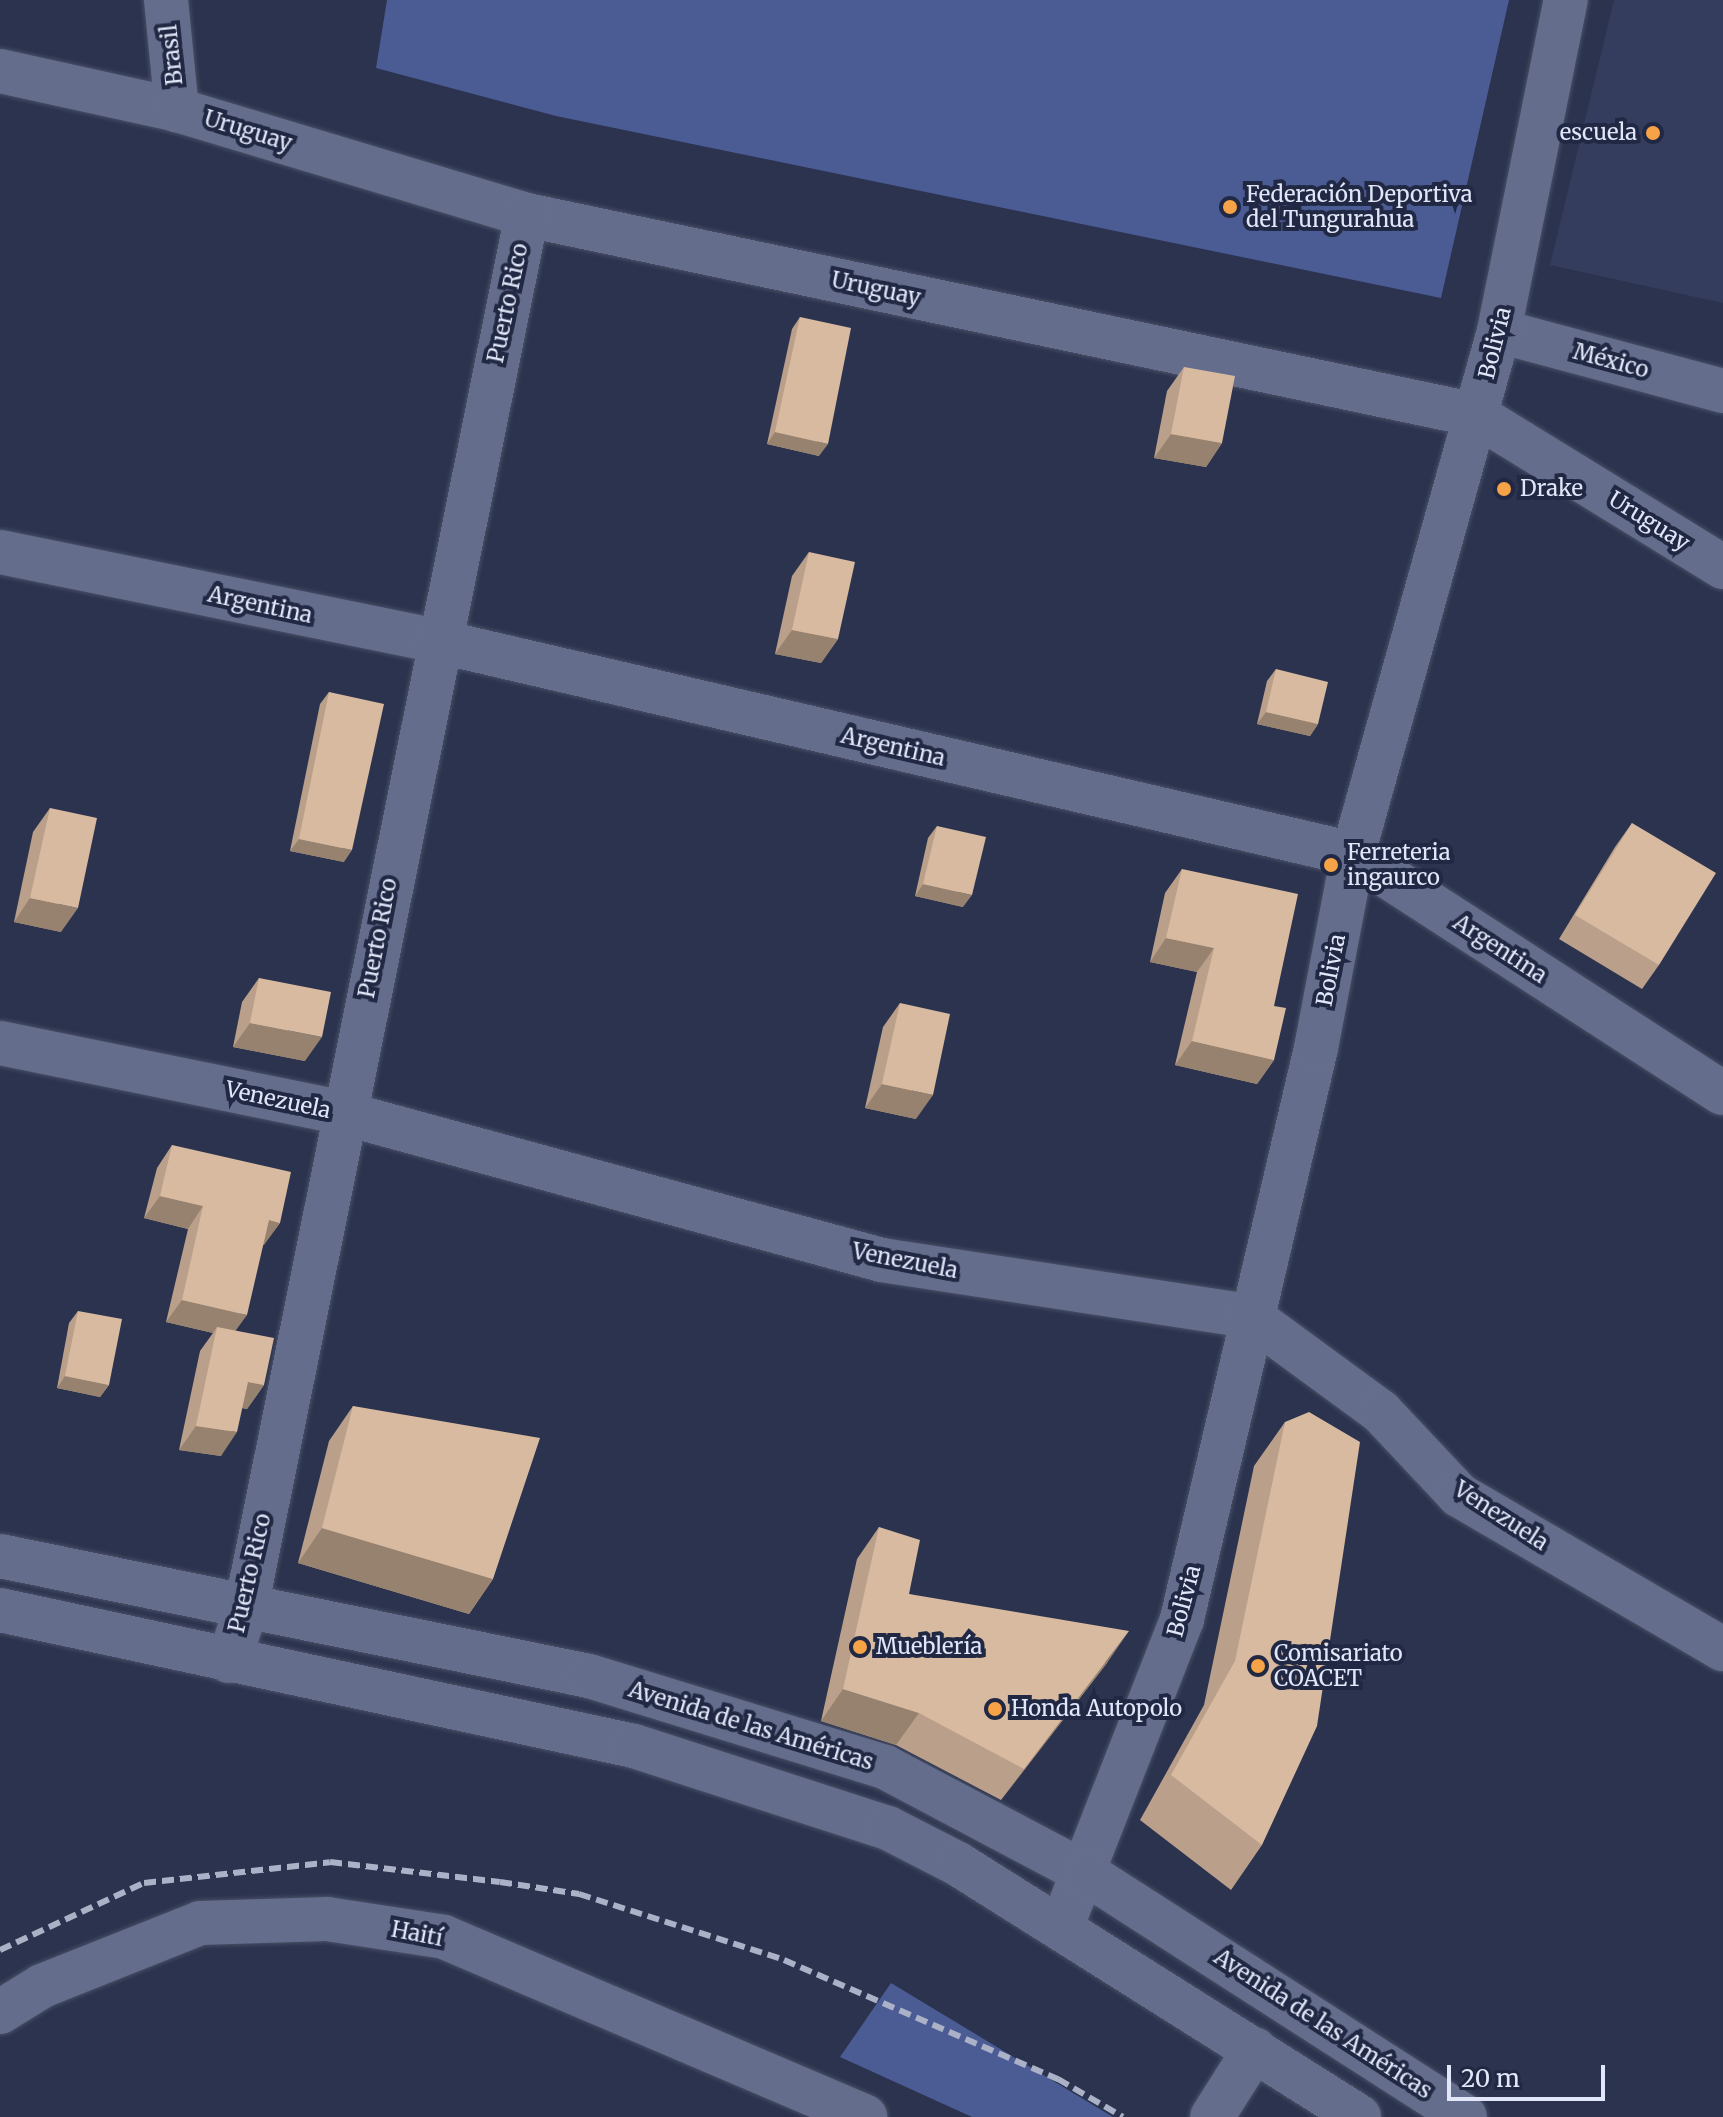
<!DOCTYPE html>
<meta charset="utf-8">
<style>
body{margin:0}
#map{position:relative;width:1723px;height:2117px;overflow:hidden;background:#2b334e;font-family:Merriweather,serif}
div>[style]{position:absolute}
.built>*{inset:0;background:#353d5e}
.green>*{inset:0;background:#4b5b94}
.roads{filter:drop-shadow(0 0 2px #494f66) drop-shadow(0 0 2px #494f66)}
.minor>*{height:44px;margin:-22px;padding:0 22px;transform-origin:22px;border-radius:22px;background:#646e8c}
.tertiary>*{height:44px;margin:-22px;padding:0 22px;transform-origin:22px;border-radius:22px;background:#646e8c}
.rail>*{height:6px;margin-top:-3px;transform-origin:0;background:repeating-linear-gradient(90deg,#abb2c7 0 12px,transparent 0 18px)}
.wall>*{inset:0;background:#baa08a}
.shaded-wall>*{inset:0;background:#978270}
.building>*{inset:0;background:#d8baa0}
.dots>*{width:22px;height:22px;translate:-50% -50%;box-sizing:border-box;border:4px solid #212843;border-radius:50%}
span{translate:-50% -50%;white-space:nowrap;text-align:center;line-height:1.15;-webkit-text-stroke:8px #212843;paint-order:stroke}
.street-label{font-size:22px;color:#e1e7f9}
.poi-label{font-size:22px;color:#e1e7f9}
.right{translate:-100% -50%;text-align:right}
.left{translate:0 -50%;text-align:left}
.scale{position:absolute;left:1447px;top:2065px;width:158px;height:36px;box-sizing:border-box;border:4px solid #e1e7f9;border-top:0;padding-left:10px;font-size:24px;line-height:28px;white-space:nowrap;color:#e1e7f9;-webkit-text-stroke:6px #212843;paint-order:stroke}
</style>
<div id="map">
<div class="built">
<div style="clip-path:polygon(1614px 0,1723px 0,1723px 303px,1550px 265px)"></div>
</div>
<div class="green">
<div style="clip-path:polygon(387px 0,1509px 0,1441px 298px,556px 116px,376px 68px)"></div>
<div style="clip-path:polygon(891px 1983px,1113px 2117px,972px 2117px,840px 2057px)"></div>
</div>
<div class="roads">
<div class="minor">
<div style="left:166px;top:0;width:111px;rotate:84.3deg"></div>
<div style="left:0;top:71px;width:181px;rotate:12.4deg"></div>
<div style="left:177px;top:110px;width:365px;rotate:16.7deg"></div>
<div style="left:527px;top:215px;width:970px;rotate:11.9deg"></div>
<div style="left:1476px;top:415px;width:290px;rotate:31.6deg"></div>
<div style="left:1499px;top:331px;width:232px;rotate:15deg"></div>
<div style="left:0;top:552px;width:446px;rotate:11.5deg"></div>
<div style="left:437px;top:641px;width:940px;rotate:13.09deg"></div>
<div style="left:1353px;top:854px;width:440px;rotate:32.9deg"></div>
<div style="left:0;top:1043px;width:350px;rotate:11.5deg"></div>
<div style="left:343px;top:1113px;width:559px;rotate:15.26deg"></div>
<div style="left:882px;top:1260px;width:372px;rotate:8.7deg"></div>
<div style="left:1250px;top:1316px;width:162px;rotate:36.2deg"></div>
<div style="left:1381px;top:1412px;width:114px;rotate:46.8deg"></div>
<div style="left:1459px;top:1495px;width:306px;rotate:30.3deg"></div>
<div style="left:229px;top:1661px;width:56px;rotate:-72.2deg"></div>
<div style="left:246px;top:1608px;width:1421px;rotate:-78.6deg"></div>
<div style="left:1061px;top:1928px;width:332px;rotate:-68.6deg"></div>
<div style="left:1182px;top:1619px;width:587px;rotate:-76.79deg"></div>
<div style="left:1316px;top:1048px;width:197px;rotate:-79.2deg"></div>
<div style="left:1353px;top:854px;width:543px;rotate:-74.4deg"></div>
<div style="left:1499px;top:331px;width:338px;rotate:-78.6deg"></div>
<div style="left:0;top:2012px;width:49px;rotate:-31.8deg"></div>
<div style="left:42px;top:1986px;width:170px;rotate:-21.7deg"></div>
<div style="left:200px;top:1923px;width:127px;rotate:-1.8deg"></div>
<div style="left:327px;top:1919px;width:118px;rotate:8.7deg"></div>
<div style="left:444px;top:1937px;width:458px;rotate:23.1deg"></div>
<div style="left:1212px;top:2117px;width:80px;rotate:-57.7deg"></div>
</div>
<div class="tertiary">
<div style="left:0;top:1556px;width:601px;rotate:11.52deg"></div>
<div style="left:589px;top:1676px;width:310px;rotate:17.1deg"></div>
<div style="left:885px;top:1767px;width:229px;rotate:27.9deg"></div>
<div style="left:1087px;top:1874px;width:449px;rotate:32.7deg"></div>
<div style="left:0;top:1610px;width:648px;rotate:12.11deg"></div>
<div style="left:634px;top:1746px;width:267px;rotate:17.9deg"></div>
<div style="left:888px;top:1828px;width:79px;rotate:27.2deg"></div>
<div style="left:958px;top:1864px;width:474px;rotate:32.2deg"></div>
</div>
</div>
<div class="rail">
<div style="left:0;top:1950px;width:159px;rotate:-25deg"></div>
<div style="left:144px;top:1883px;width:187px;rotate:-6.4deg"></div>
<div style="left:330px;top:1862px;width:171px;rotate:6.7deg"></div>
<div style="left:500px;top:1882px;width:80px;rotate:8.6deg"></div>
<div style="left:579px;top:1894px;width:215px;rotate:17.8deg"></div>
<div style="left:784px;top:1960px;width:299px;rotate:23.5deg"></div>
<div style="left:1058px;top:2079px;width:75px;rotate:30.3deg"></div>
</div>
<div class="wall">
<div style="clip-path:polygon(800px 317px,819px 456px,767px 444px,792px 329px)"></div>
<div style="clip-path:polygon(1184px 367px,1222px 443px,1206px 467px,1154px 458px,1167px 391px)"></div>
<div style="clip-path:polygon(809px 552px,838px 639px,821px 663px,775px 654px,792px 576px)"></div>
<div style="clip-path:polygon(1276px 669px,1318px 724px,1310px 736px,1257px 724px,1267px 681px)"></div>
<div style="clip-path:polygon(329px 692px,344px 862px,290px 851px,320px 704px)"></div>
<div style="clip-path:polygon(50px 808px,61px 932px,14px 922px,33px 832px)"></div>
<div style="clip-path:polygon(1632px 823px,1659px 965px,1642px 989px,1559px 939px,1615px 847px)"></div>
<div style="clip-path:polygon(937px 826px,963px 907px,915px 896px,928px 838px)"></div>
<div style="clip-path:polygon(1182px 869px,1274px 1006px,1274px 1060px,1257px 1084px,1175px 1065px,1197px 972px,1150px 962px,1165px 893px)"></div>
<div style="clip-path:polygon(259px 978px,305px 1061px,233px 1047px,242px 1002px)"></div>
<div style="clip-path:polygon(900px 1003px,916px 1119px,865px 1108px,883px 1027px)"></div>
<div style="clip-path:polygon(172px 1145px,280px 1223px,263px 1245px,235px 1331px,264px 1385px,247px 1409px,242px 1408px,221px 1456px,179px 1450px,200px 1351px,213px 1333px,166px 1322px,188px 1229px,144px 1218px,157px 1168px)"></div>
<div style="clip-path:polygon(78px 1311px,109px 1385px,100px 1397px,57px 1388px,69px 1323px)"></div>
<div style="clip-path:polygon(353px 1406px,493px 1579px,469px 1614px,298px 1563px,329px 1441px)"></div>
<div style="clip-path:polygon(1285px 1422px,1262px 1845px,1231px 1890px,1140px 1820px,1204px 1705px,1254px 1466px)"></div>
<div style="clip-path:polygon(879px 1527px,909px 1594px,1107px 1663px,1001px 1800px,896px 1745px,821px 1721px,857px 1559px)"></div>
</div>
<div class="shaded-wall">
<div style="clip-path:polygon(775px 432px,828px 444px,819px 456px,767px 444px)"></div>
<div style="clip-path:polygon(1171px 434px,1222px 443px,1206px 467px,1154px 458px)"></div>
<div style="clip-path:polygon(792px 630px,838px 639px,821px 663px,775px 654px)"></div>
<div style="clip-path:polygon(1266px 712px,1318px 724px,1310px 736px,1257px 724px)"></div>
<div style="clip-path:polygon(299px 839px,352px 850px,344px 862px,290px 851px)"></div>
<div style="clip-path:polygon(923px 884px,972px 895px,963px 907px,915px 896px)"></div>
<div style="clip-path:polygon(30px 898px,78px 908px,61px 932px,14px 922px)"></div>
<div style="clip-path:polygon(1166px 938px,1214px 948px,1197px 972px,1150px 962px)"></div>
<div style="clip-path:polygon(250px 1023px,322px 1037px,305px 1061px,233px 1047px)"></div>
<div style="clip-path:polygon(1192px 1041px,1274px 1060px,1257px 1084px,1175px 1065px)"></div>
<div style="clip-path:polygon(882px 1084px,933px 1095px,916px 1119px,865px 1108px)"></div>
<div style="clip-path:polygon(160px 1196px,203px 1206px,188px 1229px,144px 1218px)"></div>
<div style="clip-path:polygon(269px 1220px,280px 1223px,264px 1245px,253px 1243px)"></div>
<div style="clip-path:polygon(182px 1300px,247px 1315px,231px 1337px,217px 1327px,213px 1333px,166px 1322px)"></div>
<div style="clip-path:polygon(65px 1376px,109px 1385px,100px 1397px,57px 1388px)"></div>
<div style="clip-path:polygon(248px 1382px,264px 1385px,247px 1409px,231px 1406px)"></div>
<div style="clip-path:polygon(196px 1426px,237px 1432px,221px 1456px,179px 1450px)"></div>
<div style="clip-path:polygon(322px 1528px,493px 1579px,469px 1614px,298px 1563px)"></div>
<div style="clip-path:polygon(1129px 1631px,1107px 1663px,1001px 1800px,1024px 1769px)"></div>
<div style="clip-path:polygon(843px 1689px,919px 1713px,896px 1745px,821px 1721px)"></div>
</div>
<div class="building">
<div style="clip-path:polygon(800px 317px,851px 328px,828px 444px,775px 432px)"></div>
<div style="clip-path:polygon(1184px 367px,1235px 376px,1222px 443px,1171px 434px)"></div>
<div style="clip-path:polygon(809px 552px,855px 562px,838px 639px,792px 630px)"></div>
<div style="clip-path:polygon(1276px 669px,1328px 682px,1318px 724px,1266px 712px)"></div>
<div style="clip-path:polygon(329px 692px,384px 704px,352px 850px,299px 839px)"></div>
<div style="clip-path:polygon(50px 808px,97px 818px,78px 908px,30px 898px)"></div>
<div style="clip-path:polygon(1632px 823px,1716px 873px,1659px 965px,1575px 915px)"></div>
<div style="clip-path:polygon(937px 826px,986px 837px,972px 895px,923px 884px)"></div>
<div style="clip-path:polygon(1182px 869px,1298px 894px,1274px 1006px,1286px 1008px,1274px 1060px,1192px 1041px,1214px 948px,1166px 938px)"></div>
<div style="clip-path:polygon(259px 978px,331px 992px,322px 1037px,250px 1023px)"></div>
<div style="clip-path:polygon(900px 1003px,950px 1014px,933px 1095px,882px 1084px)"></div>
<div style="clip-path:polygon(172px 1145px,291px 1172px,280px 1223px,269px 1220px,247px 1315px,182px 1300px,203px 1206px,160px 1196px)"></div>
<div style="clip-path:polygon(78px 1311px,122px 1319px,109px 1385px,65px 1376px)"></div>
<div style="clip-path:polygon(217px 1327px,274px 1338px,264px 1385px,248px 1382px,237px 1432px,196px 1426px)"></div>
<div style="clip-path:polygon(353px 1406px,540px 1438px,493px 1579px,322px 1528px)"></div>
<div style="clip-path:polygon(1309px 1412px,1360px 1442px,1317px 1726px,1262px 1845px,1171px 1775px,1235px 1661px,1285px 1422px)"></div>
<div style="clip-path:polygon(879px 1527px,920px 1540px,909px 1594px,1129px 1631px,1024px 1769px,919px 1713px,843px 1689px)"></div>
</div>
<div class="dots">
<div style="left:1653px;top:133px;background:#f6a247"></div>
<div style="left:1230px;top:207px;background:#f6a247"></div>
<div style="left:1504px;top:489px;background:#f6a247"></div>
<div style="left:1331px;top:865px;background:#f6a247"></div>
<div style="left:860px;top:1647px;background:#f6a247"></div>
<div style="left:1258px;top:1666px;background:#f6a247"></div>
<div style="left:995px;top:1709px;background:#f6a247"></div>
</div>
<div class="street-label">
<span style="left:172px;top:55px;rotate:-96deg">Brasil</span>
<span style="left:248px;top:131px;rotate:17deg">Uruguay</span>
<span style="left:876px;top:289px;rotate:12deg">Uruguay</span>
<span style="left:508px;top:303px;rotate:-78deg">Puerto Rico</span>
<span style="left:1495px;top:343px;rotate:-76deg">Bolivia</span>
<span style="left:1611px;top:361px;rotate:15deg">México</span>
<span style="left:1649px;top:521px;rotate:32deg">Uruguay</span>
<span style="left:260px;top:605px;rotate:12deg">Argentina</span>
<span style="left:893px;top:747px;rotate:13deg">Argentina</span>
<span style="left:378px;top:938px;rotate:-79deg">Puerto Rico</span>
<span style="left:1500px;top:949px;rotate:33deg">Argentina</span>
<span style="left:1331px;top:970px;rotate:-79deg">Bolivia</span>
<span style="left:278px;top:1100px;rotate:12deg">Venezuela</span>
<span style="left:905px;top:1261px;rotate:11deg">Venezuela</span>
<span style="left:1501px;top:1516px;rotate:33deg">Venezuela</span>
<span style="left:250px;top:1573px;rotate:-77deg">Puerto Rico</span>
<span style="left:1184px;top:1601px;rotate:-75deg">Bolivia</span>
<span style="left:751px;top:1726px;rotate:17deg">Avenida de las Américas</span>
<span style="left:417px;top:1934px;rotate:11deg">Haití</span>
<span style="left:1323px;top:2024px;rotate:33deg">Avenida de las Américas</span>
</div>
<div class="poi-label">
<span class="right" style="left:1637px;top:133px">escuela</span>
<span class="left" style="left:1246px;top:207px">Federación Deportiva<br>del Tungurahua</span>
<span class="left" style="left:1520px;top:489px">Drake</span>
<span class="left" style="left:1347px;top:865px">Ferreteria<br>ingaurco</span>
<span class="left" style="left:876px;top:1647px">Mueblería</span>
<span class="left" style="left:1274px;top:1666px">Comisariato<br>COACET</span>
<span class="left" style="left:1011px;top:1709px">Honda Autopolo</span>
</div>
<div class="scale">20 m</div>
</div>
